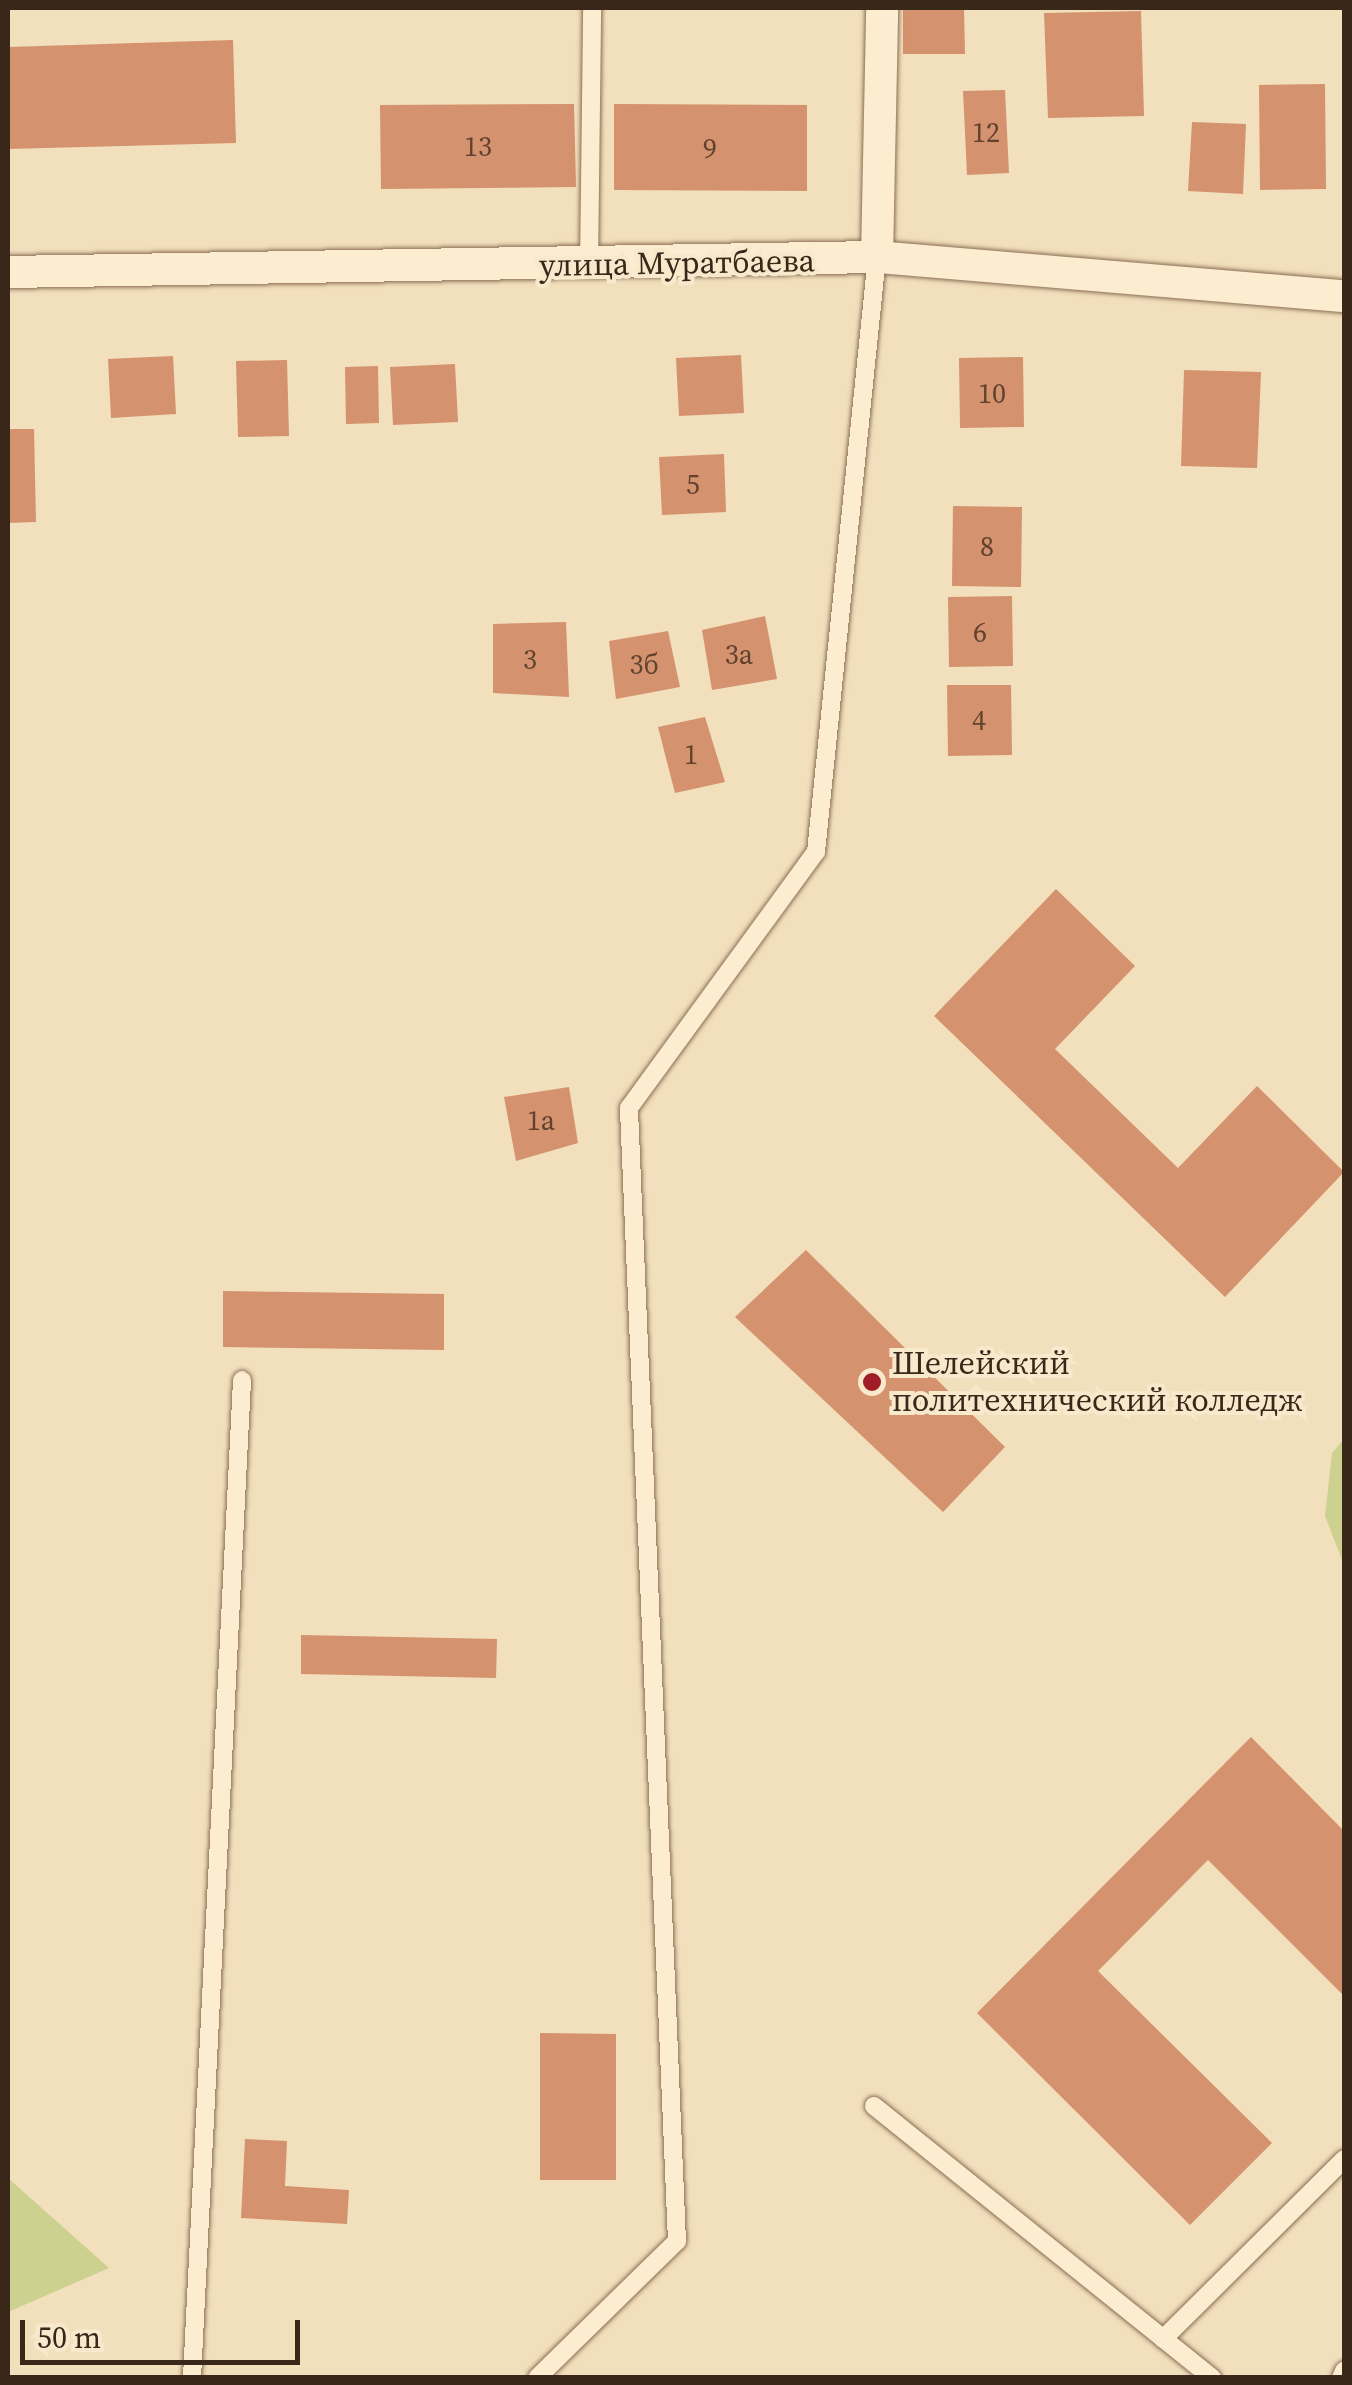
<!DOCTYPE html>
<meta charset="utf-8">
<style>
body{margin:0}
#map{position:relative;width:1352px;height:2385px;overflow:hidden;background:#f2dfbc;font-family:"Source Serif 4",serif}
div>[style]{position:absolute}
.green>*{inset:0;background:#cdd18f}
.building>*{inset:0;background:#d4926e}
.roads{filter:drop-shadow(0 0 2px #8b6e54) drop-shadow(0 0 2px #8b6e54)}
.lane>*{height:18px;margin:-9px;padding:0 9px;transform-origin:9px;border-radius:9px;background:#fcecd0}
.street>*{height:32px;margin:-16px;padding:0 16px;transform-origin:16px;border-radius:16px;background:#fcecd0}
.dots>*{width:28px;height:28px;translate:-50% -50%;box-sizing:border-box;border:5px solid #f9e9cc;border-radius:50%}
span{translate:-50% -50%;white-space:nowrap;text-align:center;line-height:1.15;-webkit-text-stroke:8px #f9e9cc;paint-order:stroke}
.number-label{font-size:28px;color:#60422f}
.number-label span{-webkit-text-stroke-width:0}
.street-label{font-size:32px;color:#39271a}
.poi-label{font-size:32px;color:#39271a}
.left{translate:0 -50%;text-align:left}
.frame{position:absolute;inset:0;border:10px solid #39271a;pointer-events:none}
.scale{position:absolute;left:20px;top:2320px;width:280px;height:45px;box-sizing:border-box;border:5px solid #39271a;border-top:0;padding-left:12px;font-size:30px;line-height:35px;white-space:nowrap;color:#39271a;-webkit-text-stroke:8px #f9e9cc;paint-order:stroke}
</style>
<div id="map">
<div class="green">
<div style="clip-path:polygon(1344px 1439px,1344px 1565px,1325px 1516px,1332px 1453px)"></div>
<div style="clip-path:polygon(8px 2178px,109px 2268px,8px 2312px)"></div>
</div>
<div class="building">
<div style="clip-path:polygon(903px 8px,964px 8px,965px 54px,903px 54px)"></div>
<div style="clip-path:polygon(1141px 11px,1144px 116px,1048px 118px,1044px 13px)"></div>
<div style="clip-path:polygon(233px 40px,236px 143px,8px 149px,8px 47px)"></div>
<div style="clip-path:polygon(1325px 84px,1326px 189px,1260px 190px,1259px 85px)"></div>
<div style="clip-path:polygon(1005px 90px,1009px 173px,967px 175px,963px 91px)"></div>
<div style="clip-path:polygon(574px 104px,576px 187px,381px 189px,380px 105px)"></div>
<div style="clip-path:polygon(614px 104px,807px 105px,807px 191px,614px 190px)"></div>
<div style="clip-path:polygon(1192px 122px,1246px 124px,1243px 194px,1188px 191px)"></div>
<div style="clip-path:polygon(741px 355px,744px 413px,679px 416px,676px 358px)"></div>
<div style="clip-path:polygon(173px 356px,176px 414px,111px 418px,108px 359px)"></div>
<div style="clip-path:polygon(1023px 357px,1024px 427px,960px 428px,959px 358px)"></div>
<div style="clip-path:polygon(287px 360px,289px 436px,238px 437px,236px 361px)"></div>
<div style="clip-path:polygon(455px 364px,458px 422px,393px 425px,390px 367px)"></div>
<div style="clip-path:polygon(378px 366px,379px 423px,346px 424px,345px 367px)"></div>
<div style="clip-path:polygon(1184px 370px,1261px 372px,1257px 468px,1181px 466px)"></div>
<div style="clip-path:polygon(8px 429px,34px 429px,36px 522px,8px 523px)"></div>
<div style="clip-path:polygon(724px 454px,726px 512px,662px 515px,659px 457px)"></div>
<div style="clip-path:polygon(953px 506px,1022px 507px,1021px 587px,952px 586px)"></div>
<div style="clip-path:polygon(1012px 596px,1013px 666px,949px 667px,948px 597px)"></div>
<div style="clip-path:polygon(765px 616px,777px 679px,712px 690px,702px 630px)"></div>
<div style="clip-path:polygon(566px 622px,569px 697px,493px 693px,493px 624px)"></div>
<div style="clip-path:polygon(668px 631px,680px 687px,616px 699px,609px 641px)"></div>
<div style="clip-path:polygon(947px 685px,1011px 685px,1012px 755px,948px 756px)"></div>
<div style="clip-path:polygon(705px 717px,725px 782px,675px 793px,658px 727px)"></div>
<div style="clip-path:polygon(1056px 889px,1135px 966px,1055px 1049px,1178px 1168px,1257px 1086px,1344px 1172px,1225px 1297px,934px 1016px)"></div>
<div style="clip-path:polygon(569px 1087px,578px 1143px,516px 1161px,504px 1097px)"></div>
<div style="clip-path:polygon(806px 1250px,1005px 1447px,943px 1512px,735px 1317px)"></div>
<div style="clip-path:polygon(223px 1291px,444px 1294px,444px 1350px,223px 1347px)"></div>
<div style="clip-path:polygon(301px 1635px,497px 1639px,496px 1678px,301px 1674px)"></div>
<div style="clip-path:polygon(1251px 1737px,1344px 1831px,1344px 1996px,1208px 1860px,1098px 1971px,1272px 2143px,1190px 2225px,977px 2013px)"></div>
<div style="clip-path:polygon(540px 2033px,616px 2034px,616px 2180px,540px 2180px)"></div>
<div style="clip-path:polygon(245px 2139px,287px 2141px,285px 2186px,349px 2190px,347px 2224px,241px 2218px)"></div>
</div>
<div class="roads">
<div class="lane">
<div style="left:589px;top:266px;width:258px;rotate:-89.3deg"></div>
<div style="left:874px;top:2106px;width:434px;rotate:38.8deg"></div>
<div style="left:1163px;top:2339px;width:255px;rotate:-44.8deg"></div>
<div style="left:192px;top:2378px;width:999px;rotate:-87.13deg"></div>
<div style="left:537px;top:2378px;width:196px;rotate:-44.4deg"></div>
<div style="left:677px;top:2241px;width:1134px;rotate:-92.43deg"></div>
<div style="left:629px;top:1108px;width:317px;rotate:-53.9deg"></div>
<div style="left:816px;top:852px;width:598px;rotate:-84.15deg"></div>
<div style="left:1341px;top:2378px;width:8px;rotate:-67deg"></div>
</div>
<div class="street">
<div style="left:877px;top:257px;width:249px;rotate:-88.8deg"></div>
<div style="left:8px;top:272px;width:869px;rotate:-0.99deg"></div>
<div style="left:877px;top:257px;width:469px;rotate:4.8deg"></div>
</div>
</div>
<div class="dots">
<div style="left:872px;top:1382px;background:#a01e27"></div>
</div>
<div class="number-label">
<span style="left:986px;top:132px">12</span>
<span style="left:478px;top:146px">13</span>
<span style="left:710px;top:148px">9</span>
<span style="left:992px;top:393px">10</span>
<span style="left:693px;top:484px">5</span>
<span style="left:987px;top:546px">8</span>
<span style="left:980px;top:632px">6</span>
<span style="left:739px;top:654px">3а</span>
<span style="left:530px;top:659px">3</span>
<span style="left:644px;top:664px">3б</span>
<span style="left:979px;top:720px">4</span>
<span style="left:691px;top:754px">1</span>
<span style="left:541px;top:1120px">1а</span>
</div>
<div class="street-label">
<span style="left:677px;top:263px;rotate:-1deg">улица Муратбаева</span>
</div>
<div class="poi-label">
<span class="left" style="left:892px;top:1382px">Шелейский<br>политехнический колледж</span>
</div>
<div class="frame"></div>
<div class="scale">50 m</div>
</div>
